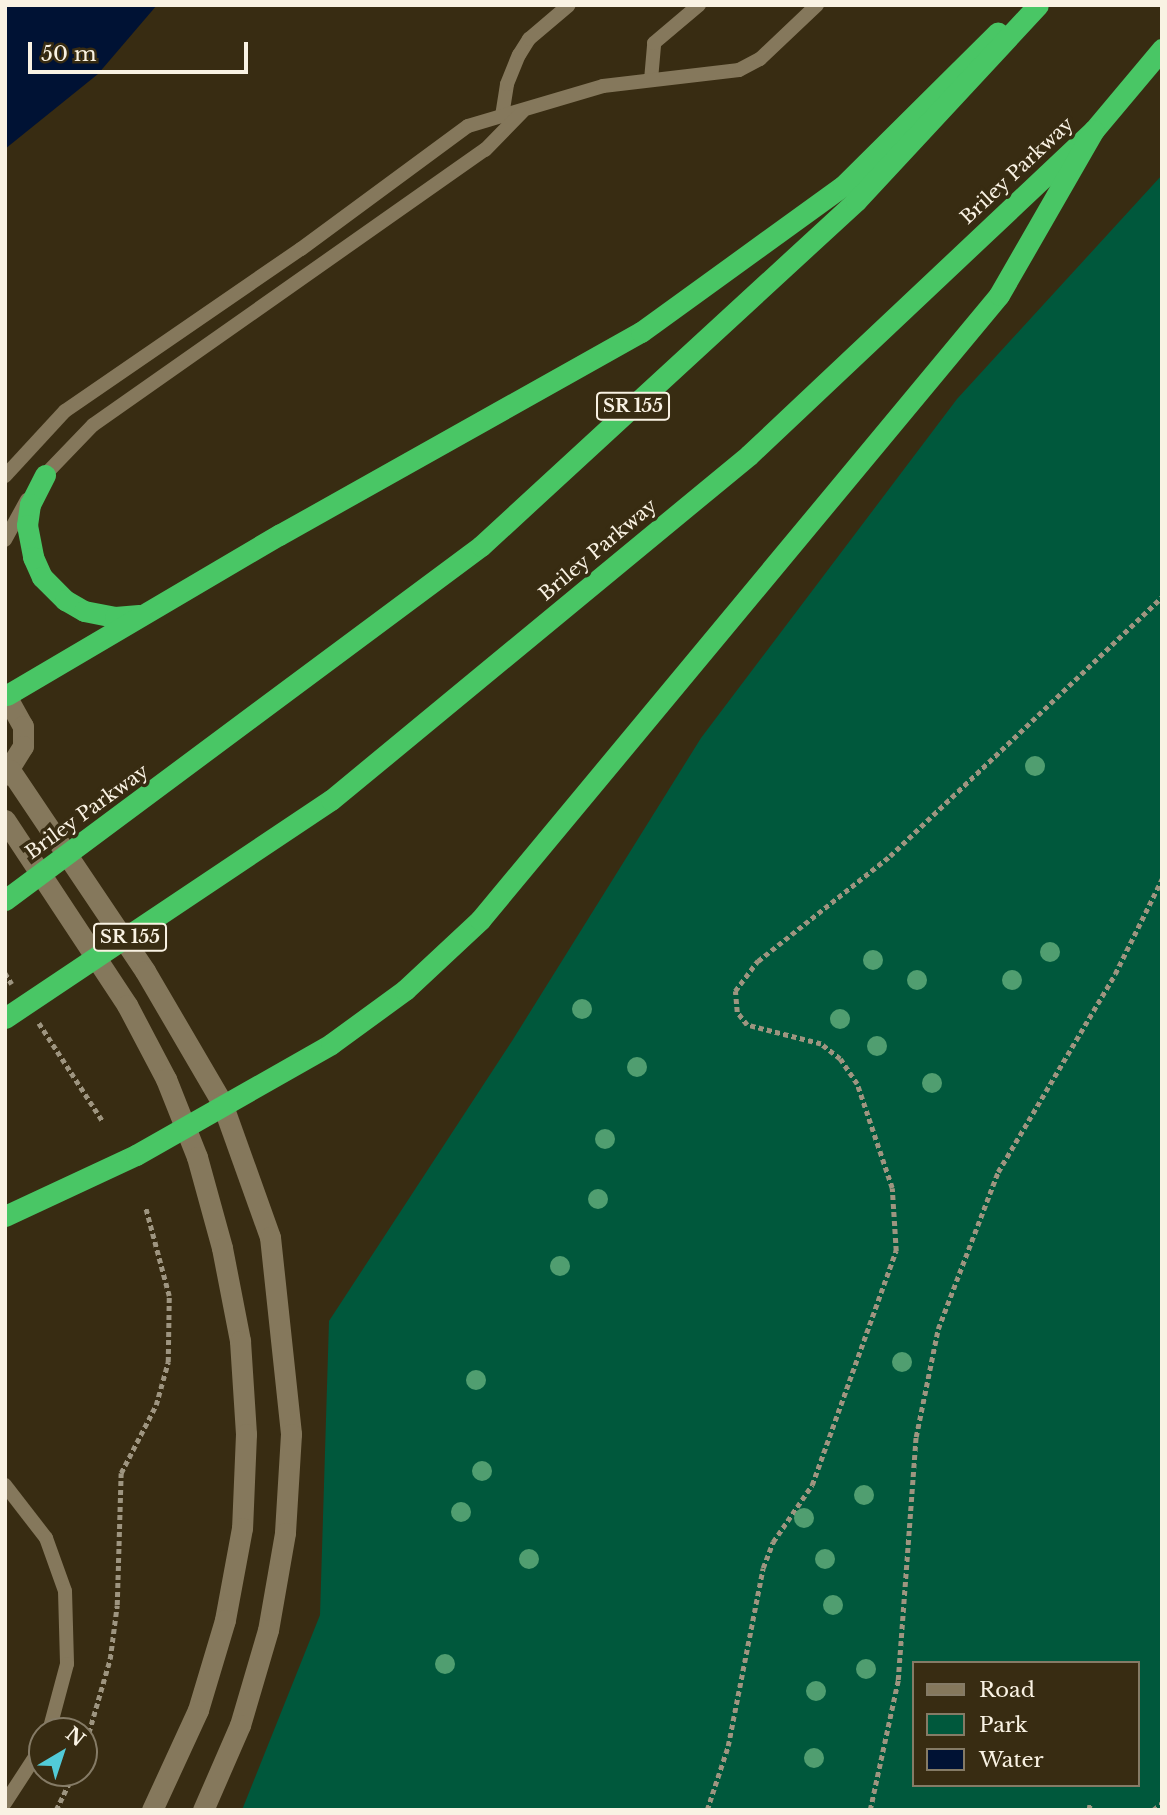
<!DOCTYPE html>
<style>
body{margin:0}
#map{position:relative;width:1167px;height:1815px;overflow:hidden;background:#382c12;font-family:"Libre Baskerville",serif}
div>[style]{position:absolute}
.green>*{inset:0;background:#00583c}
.water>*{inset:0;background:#001234}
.path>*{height:4.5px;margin-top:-2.25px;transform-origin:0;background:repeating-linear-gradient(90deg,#9e9580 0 5px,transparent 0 8.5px)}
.lane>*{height:14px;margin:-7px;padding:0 7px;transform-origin:7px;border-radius:7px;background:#85785c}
.street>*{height:21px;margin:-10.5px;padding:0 10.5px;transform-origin:10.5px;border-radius:10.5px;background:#85785c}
.highway>*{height:21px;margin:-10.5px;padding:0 10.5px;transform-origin:10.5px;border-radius:10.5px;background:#49c665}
.trees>*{width:20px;height:20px;margin:-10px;border-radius:50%;background:#509e70}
span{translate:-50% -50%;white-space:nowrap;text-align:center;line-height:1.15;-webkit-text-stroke:7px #382c12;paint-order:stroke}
.shield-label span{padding:2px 5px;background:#382c12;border:2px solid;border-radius:5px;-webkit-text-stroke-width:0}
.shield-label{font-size:18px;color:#f9f2e3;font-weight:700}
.street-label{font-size:19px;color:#f9f2e3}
.frame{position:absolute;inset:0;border:7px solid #f9f2e3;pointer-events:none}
.legend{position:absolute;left:912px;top:1661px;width:228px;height:126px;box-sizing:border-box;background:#382c12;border:2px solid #857b66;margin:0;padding:9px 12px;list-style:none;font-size:21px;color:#f9f2e3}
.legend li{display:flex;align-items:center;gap:14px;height:35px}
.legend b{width:35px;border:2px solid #857b66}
.north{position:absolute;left:28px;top:1717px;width:70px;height:70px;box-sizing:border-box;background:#382c12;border:2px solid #857b66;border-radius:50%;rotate:39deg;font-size:19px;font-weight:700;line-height:28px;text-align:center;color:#f9f2e3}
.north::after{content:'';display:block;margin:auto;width:24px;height:32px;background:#52cbd8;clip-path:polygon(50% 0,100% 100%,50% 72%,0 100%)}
.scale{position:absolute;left:28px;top:42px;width:220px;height:32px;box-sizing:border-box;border:4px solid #f9f2e3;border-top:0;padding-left:9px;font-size:21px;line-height:24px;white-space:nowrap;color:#f9f2e3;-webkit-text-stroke:5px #382c12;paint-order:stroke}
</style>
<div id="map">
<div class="green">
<div style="clip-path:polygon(evenodd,1162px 175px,1162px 1810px,242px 1810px,320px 1615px,329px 1321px,512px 1041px,701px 738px,957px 399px,1162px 175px,913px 1663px,1137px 1663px,1137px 1785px,913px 1785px,913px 1663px)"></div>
</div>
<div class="water">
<div style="clip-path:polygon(5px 5px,157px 5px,98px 74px,5px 149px)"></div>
</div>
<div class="path">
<div style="left:5px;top:973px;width:13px;rotate:58deg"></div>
<div style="left:39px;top:1023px;width:116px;rotate:57deg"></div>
<div style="left:84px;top:1749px;width:94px;rotate:-73.9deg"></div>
<div style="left:110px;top:1659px;width:54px;rotate:-82.6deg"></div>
<div style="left:117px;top:1605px;width:132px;rotate:-88.3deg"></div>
<div style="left:121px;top:1473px;width:76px;rotate:-62.8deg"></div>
<div style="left:156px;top:1405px;width:45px;rotate:-74.4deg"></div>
<div style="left:168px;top:1362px;width:66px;rotate:-89.1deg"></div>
<div style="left:169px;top:1296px;width:93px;rotate:-104.9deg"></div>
<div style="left:56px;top:1810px;width:41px;rotate:-64.1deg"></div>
<div style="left:707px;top:1810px;width:67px;rotate:-71.8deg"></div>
<div style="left:728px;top:1746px;width:181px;rotate:-78.9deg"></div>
<div style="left:763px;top:1568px;width:28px;rotate:-69deg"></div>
<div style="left:773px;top:1542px;width:69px;rotate:-55.6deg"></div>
<div style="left:812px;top:1485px;width:249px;rotate:-70.3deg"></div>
<div style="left:896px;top:1251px;width:63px;rotate:-93.6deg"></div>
<div style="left:892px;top:1188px;width:110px;rotate:-108.6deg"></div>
<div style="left:857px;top:1084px;width:30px;rotate:-124deg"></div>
<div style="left:840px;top:1059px;width:24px;rotate:-142deg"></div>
<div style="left:821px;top:1044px;width:76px;rotate:-165.6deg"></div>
<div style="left:747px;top:1025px;width:16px;rotate:-128deg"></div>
<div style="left:737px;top:1012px;width:21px;rotate:-95deg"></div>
<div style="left:735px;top:991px;width:38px;rotate:-53deg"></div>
<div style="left:758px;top:961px;width:169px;rotate:-38.5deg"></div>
<div style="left:890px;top:856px;width:376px;rotate:-43.6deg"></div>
<div style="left:870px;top:1810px;width:133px;rotate:-77.8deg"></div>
<div style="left:898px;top:1680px;width:244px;rotate:-85.8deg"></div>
<div style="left:916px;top:1437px;width:110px;rotate:-78.5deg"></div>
<div style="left:938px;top:1329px;width:168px;rotate:-69.1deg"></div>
<div style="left:998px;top:1172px;width:230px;rotate:-59.4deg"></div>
<div style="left:1115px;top:974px;width:106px;rotate:-63.7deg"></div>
<div style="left:1089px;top:1810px;width:8px;rotate:-83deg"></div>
<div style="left:1153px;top:1810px;width:11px;rotate:-38deg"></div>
</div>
<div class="lane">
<div style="left:651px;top:80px;width:37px;rotate:-85deg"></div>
<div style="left:654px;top:43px;width:59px;rotate:-40.2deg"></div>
<div style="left:502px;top:116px;width:32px;rotate:-81deg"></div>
<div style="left:507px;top:84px;width:31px;rotate:-68deg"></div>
<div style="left:519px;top:55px;width:19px;rotate:-58deg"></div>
<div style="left:529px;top:39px;width:52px;rotate:-40.4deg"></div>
<div style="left:5px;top:476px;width:88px;rotate:-47.3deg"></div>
<div style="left:65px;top:411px;width:286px;rotate:-34.5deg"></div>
<div style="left:301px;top:249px;width:207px;rotate:-36.4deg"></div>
<div style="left:468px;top:126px;width:141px;rotate:-16.5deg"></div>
<div style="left:603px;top:86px;width:137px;rotate:-6.7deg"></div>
<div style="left:739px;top:70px;width:24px;rotate:-28deg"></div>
<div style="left:760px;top:59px;width:79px;rotate:-43.5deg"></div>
<div style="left:40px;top:480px;width:76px;rotate:-46.1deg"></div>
<div style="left:93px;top:425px;width:479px;rotate:-35.1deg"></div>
<div style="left:485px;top:150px;width:54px;rotate:-45.7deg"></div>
<div style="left:5px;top:540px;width:46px;rotate:-61.2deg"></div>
<div style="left:5px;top:1485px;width:67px;rotate:52.3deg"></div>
<div style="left:46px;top:1538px;width:56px;rotate:70.3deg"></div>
<div style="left:65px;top:1591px;width:73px;rotate:88.4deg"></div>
<div style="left:67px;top:1664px;width:69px;rotate:105deg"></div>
<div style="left:5px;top:1803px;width:68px;rotate:-57deg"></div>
</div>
<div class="street">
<div style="left:5px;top:694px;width:37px;rotate:61deg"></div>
<div style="left:23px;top:726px;width:20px;rotate:90deg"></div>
<div style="left:23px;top:746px;width:34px;rotate:122deg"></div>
<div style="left:10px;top:770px;width:242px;rotate:56.1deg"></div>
<div style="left:145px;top:971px;width:153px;rotate:59.7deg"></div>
<div style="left:222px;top:1103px;width:142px;rotate:70.3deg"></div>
<div style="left:270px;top:1237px;width:198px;rotate:83.9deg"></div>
<div style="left:291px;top:1434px;width:99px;rotate:93.5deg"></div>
<div style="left:285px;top:1533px;width:98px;rotate:99.9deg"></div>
<div style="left:268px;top:1630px;width:99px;rotate:106.4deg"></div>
<div style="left:240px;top:1725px;width:93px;rotate:113.5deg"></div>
<div style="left:5px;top:820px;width:222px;rotate:56.6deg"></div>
<div style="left:127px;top:1005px;width:84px;rotate:62.2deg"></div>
<div style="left:166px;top:1079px;width:84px;rotate:68.3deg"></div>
<div style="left:197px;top:1157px;width:94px;rotate:74.6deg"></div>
<div style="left:222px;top:1248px;width:95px;rotate:79deg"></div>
<div style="left:240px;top:1341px;width:93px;rotate:86.3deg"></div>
<div style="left:246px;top:1434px;width:94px;rotate:92.4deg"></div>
<div style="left:242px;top:1528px;width:94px;rotate:100.5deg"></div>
<div style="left:225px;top:1620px;width:94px;rotate:106.7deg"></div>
<div style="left:198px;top:1710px;width:110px;rotate:114.7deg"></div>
</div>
<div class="highway">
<div style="left:45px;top:475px;width:33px;rotate:117deg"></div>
<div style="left:30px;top:504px;width:21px;rotate:98deg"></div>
<div style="left:27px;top:525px;width:33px;rotate:79deg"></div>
<div style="left:33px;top:557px;width:22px;rotate:66deg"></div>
<div style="left:42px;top:577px;width:33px;rotate:45deg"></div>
<div style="left:65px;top:600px;width:22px;rotate:30deg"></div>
<div style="left:84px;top:611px;width:32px;rotate:11deg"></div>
<div style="left:115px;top:617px;width:24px;rotate:-5deg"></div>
<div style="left:7px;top:695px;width:316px;rotate:-30.5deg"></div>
<div style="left:279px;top:535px;width:415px;rotate:-29.3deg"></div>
<div style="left:641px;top:332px;width:249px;rotate:-35.9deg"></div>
<div style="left:843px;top:186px;width:218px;rotate:-44.8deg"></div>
<div style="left:5px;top:900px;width:593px;rotate:-36.64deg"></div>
<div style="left:481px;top:546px;width:510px;rotate:-42.61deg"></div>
<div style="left:856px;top:201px;width:267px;rotate:-47.1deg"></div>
<div style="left:5px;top:1018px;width:392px;rotate:-33.8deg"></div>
<div style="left:331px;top:800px;width:542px;rotate:-39.53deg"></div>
<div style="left:749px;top:455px;width:474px;rotate:-43.3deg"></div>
<div style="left:1094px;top:130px;width:106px;rotate:-50deg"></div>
<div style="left:5px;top:1216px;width:145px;rotate:-25deg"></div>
<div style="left:136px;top:1155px;width:224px;rotate:-29.6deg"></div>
<div style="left:331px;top:1044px;width:92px;rotate:-36.1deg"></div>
<div style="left:405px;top:990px;width:103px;rotate:-43deg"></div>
<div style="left:480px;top:920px;width:812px;rotate:-50.29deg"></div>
<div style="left:999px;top:295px;width:190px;rotate:-60.1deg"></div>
</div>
<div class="trees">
<div style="left:1035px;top:766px"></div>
<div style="left:1050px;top:952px"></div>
<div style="left:873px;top:960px"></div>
<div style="left:917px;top:980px"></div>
<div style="left:1012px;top:980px"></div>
<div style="left:582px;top:1009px"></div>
<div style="left:840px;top:1019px"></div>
<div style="left:877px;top:1046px"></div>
<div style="left:637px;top:1067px"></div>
<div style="left:932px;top:1083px"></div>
<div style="left:605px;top:1139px"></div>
<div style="left:598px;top:1199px"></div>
<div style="left:560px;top:1266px"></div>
<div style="left:902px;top:1362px"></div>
<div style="left:476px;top:1380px"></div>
<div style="left:482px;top:1471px"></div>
<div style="left:864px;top:1495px"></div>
<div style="left:461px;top:1512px"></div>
<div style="left:804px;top:1518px"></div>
<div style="left:529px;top:1559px"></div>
<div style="left:825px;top:1559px"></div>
<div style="left:833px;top:1605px"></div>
<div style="left:445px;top:1664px"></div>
<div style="left:866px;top:1669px"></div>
<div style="left:816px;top:1691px"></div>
<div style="left:814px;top:1758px"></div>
</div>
<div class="shield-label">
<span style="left:633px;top:406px">SR 155</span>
<span style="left:130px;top:937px">SR 155</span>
</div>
<div class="street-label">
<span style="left:1017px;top:171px;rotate:-43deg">Briley Parkway</span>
<span style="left:598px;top:550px;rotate:-40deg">Briley Parkway</span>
<span style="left:87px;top:812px;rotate:-36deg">Briley Parkway</span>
</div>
<div class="frame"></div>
<ul class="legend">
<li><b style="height:9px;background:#85785c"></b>Road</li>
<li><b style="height:19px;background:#00583c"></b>Park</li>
<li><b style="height:19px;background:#001234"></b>Water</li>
</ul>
<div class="north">N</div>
<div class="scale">50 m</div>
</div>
